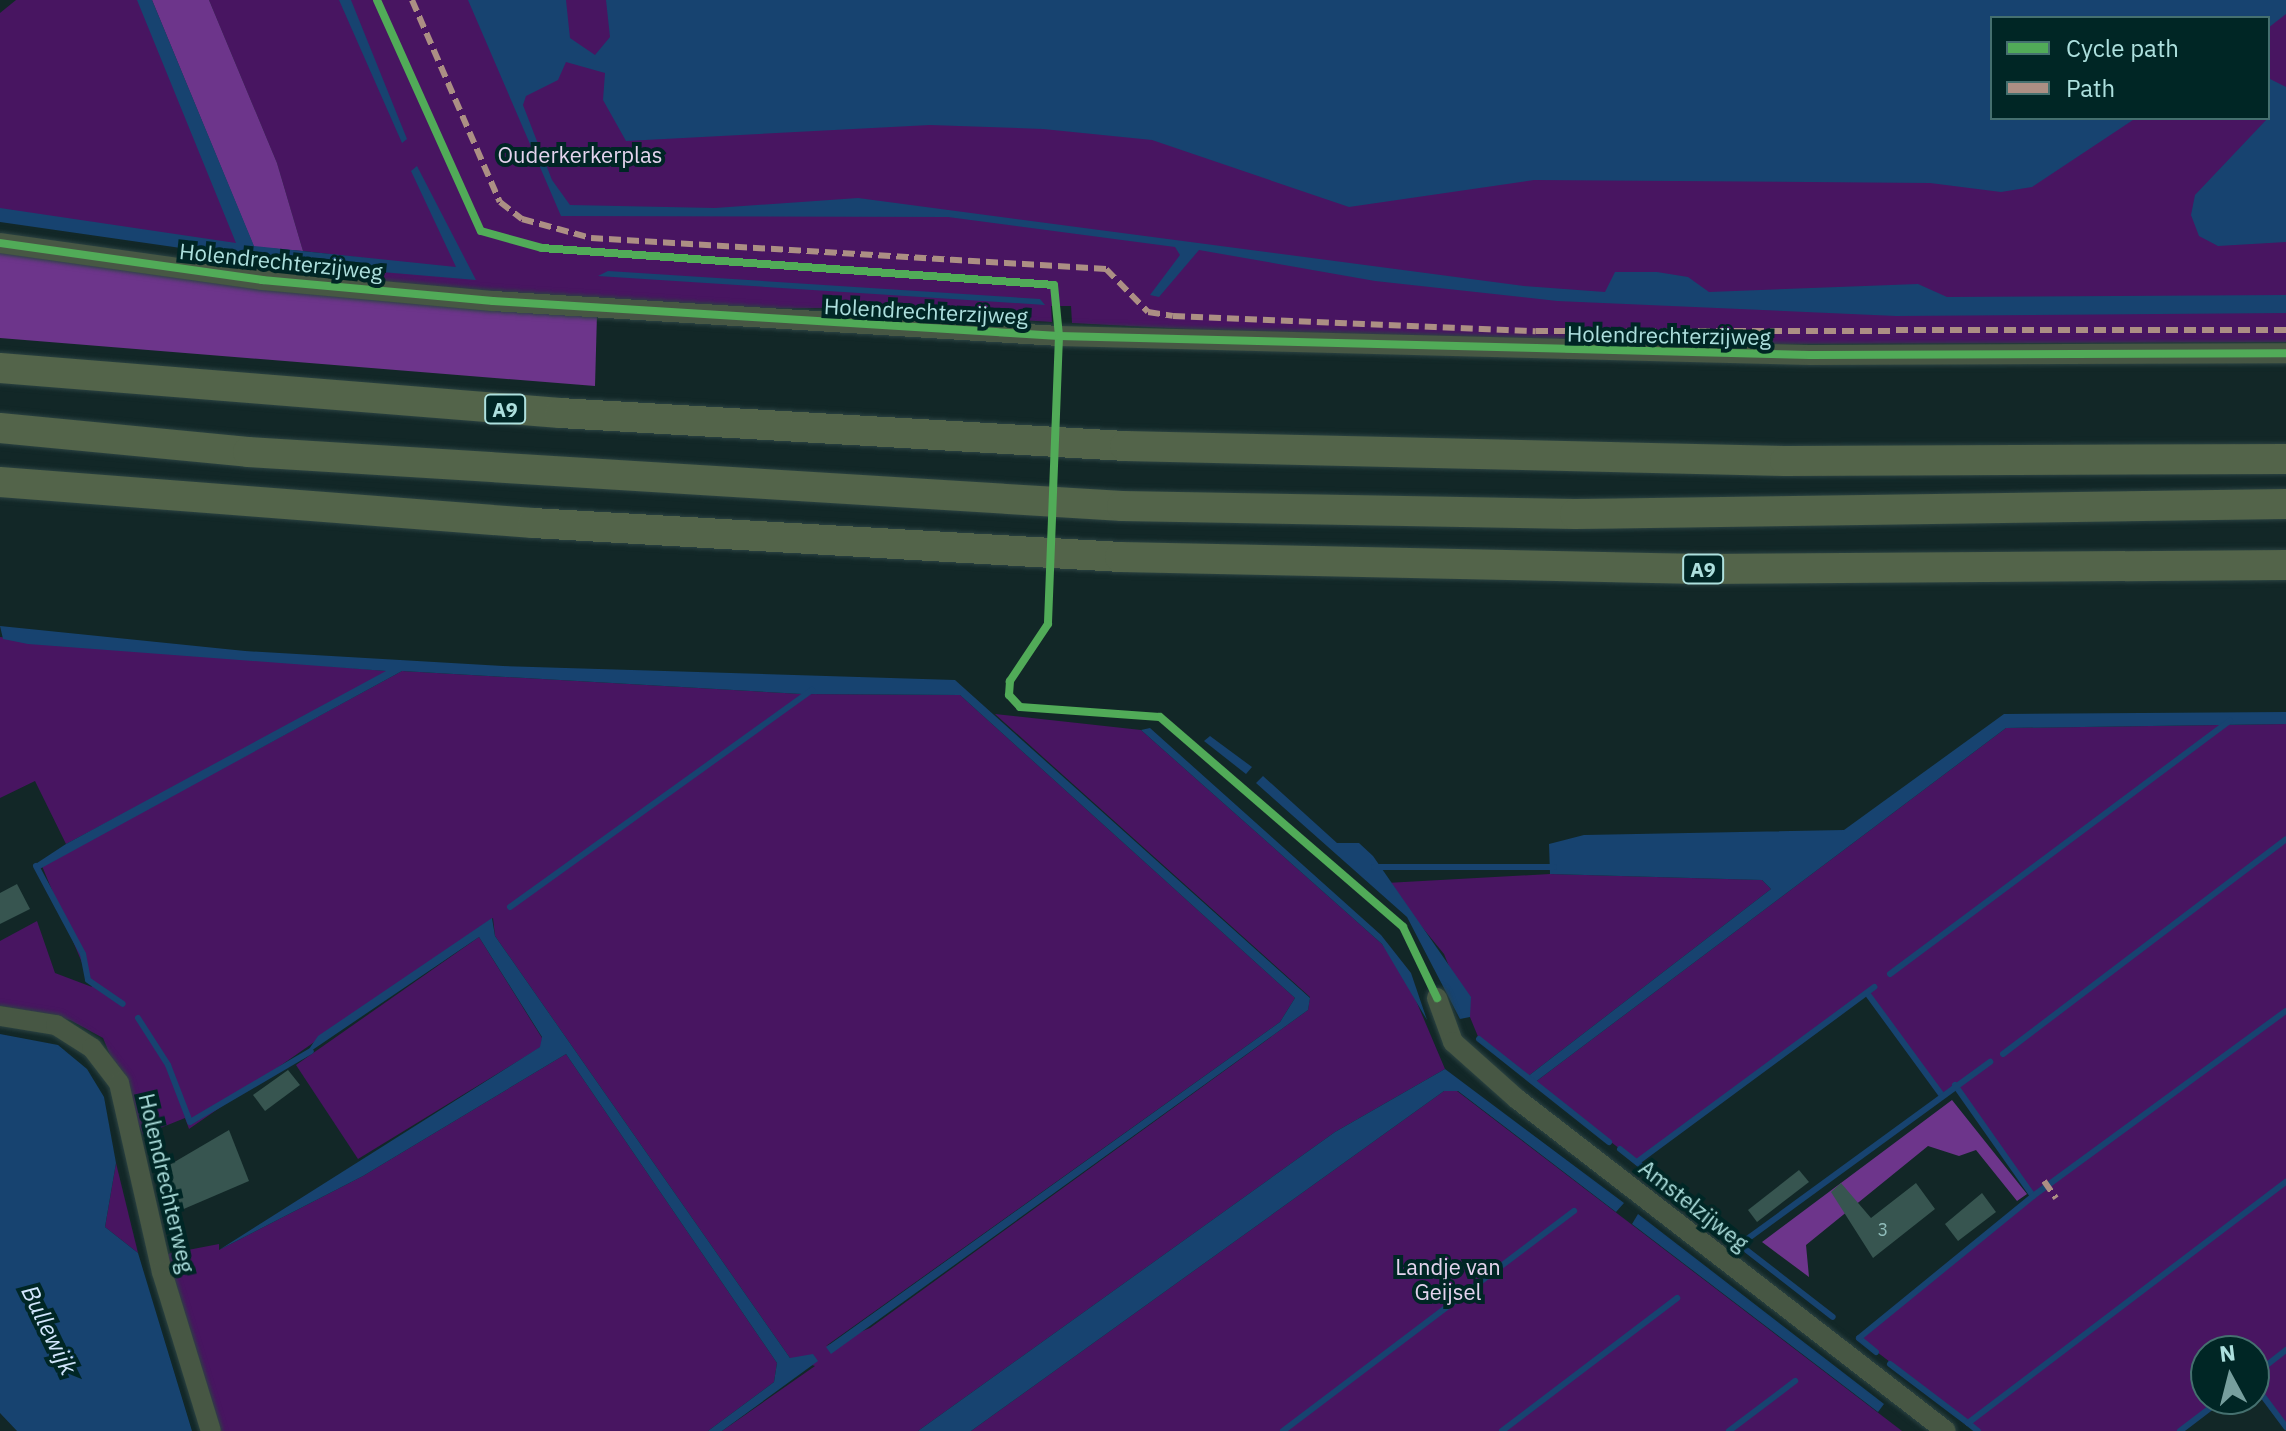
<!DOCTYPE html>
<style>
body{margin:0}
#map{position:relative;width:2286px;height:1431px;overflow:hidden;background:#122727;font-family:"IBM Plex Sans",sans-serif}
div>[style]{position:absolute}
.green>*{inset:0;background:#481561}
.forest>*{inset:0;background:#6d358b}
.water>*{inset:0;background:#174370}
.stream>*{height:6px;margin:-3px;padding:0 3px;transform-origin:3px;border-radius:3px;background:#174370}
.building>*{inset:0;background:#375550}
.roads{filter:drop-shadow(0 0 2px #2c4343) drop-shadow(0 0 2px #2c4343)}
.minor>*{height:20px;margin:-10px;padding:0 10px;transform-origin:10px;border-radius:10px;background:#475744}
.highway>*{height:30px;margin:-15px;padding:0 15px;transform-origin:15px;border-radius:15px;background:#53644a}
.quiet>*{height:6px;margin-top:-3px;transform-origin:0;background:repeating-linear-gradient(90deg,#ac8f84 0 12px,transparent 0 18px)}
.cycleway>*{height:8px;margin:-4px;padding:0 4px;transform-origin:4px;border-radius:4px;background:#51ab58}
span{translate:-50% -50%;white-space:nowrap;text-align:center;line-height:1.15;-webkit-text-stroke:8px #002625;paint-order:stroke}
.number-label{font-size:18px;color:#90bdba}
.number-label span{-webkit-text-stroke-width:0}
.shield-label span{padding:2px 6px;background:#002625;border:2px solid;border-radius:6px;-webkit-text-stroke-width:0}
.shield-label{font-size:20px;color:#ade0de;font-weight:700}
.park-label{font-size:22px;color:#e4d4ee}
.street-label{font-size:22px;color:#ade0de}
.water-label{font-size:24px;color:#d2e6fd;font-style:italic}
.legend{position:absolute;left:1990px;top:16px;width:280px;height:104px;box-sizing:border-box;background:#002625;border:2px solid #45706f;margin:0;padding:10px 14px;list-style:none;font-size:24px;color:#ade0de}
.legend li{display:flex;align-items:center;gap:16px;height:40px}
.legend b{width:40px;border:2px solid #45706f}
.north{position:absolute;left:2190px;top:1335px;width:80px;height:80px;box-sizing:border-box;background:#002625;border:2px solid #45706f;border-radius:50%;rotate:353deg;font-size:22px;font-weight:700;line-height:32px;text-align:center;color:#ade0de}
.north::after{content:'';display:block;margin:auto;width:28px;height:36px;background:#779f9e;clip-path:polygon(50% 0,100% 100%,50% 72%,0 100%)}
</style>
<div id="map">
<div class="green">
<div style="clip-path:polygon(16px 0,152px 0,254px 247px,0 212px,0 13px)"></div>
<div style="clip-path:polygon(evenodd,209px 0,2286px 0,2286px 342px,1777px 344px,1303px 335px,1072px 323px,1071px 306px,1051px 306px,1052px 322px,825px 308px,392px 312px,372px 259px,303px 251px,277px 163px,209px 0,1992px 18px,2268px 18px,2268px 118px,1992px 118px,1992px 18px)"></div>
<div style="clip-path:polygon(0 637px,386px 671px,386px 675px,66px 844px,35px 781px,0 798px)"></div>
<div style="clip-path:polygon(402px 671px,802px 694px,960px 695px,1295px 998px,1280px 1022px,826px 1346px,870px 1328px,1308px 1010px,1310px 997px,995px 714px,1141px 730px,1382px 944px,1406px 977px,1445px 1069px,1335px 1132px,918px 1431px,722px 1431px,815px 1366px,790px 1358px,495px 936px,493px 918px,189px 1129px,185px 1118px,143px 1135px,103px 1038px,70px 1020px,0 1006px,0 941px,37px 921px,55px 973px,92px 987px,42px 866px)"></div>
<div style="clip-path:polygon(2286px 724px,2286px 1427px,2254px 1384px,2254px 1351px,2206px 1351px,2206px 1399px,2222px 1399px,2180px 1431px,1979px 1431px,1859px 1338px,2033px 1196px,1955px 1085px,1941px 1094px,1867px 993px,1637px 1162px,1534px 1083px,2006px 728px)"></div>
<div style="clip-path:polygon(1550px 874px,1762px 880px,1771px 889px,1527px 1077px,1479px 1039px,1444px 954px,1386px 883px)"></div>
<div style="clip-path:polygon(479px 937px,542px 1038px,541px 1047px,358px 1159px,296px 1065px)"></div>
<div style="clip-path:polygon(566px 1054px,777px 1363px,774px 1382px,708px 1431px,219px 1431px,167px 1254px,219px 1244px,219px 1250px,363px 1176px)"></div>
<div style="clip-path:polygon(1444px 1091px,1457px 1091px,1902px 1431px,971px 1431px)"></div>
<div style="clip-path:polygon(116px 1163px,138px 1253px,105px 1227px)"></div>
</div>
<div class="forest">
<div style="clip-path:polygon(152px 0,209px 0,277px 163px,303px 251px,254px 247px)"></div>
<div style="clip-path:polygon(0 249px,597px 314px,595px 386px,0 338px)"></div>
<div style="clip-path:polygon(1952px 1100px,2027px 1194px,2017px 1201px,1976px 1150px,1959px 1156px,1928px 1146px,1806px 1245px,1809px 1277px,1762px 1242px)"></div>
</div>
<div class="water">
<div style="clip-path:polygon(137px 0,152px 0,254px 246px,456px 267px,411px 171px,417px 166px,476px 280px,299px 265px,0 222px,0 208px,236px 243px)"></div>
<div style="clip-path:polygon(339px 0,351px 0,407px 139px,402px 143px)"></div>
<div style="clip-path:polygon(468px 0,566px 0,570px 38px,595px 55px,610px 37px,606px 0,2286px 0,2286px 14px,2268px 28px,2268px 18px,1992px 18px,1992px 118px,2136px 118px,2032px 187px,2001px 192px,1930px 183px,1534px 180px,1349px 207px,1152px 140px,1043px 129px,930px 125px,626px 141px,603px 100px,605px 73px,566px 62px,558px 80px,526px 96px,523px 105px,552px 180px,570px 205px,715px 208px,858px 198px,1524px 286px,1605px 292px,1615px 272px,1657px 272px,1688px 277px,1709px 292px,1918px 284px,1947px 297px,2286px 295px,2286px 313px,1896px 316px,1557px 301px,1375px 281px,1199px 250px,1159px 297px,1150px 295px,1180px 255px,1175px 247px,948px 217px,561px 216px)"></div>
<div style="clip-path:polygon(2268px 78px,2286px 87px,2286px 242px,2218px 246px,2199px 236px,2191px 215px,2195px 195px,2268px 118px)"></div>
<div style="clip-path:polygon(608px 271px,1040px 299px,1045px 305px,598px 276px)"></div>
<div style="clip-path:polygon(0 626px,245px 651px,503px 666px,955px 680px,1310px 998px,1308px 1010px,831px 1354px,826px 1347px,1280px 1022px,1295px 998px,960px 695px,802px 694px,402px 671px,36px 871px,34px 865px,66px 844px,386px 671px,28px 644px,3px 639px)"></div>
<div style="clip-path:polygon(2286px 712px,2286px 724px,2006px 728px,1534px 1083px,1527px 1077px,1771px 889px,1762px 880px,1550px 874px,1549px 844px,1584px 835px,1844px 830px,2004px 714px)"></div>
<div style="clip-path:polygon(1150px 728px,1381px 935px,1411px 973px,1427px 1020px,1382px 944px,1141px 730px)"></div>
<div style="clip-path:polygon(1210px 736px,1252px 767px,1246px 774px,1204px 741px)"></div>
<div style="clip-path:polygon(1263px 776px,1337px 843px,1359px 843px,1373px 856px,1471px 997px,1470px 1017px,1460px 1019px,1407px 917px,1256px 783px)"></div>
<div style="clip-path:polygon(492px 918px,495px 936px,790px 1358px,813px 1354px,818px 1361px,722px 1431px,708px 1431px,774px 1382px,777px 1363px,566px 1054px,363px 1176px,219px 1250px,540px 1047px,542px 1037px,479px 937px,305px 1055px,318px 1036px)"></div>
<div style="clip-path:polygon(0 1034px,58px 1045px,87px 1069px,104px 1097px,116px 1163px,105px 1227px,138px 1253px,192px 1431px,17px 1431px,0 1413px)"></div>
<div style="clip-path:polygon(1445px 1069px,1624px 1203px,1616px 1212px,1458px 1091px,1444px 1091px,971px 1431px,918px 1431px,1335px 1132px)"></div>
<div style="clip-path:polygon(1638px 1214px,1884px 1404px,1878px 1412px,1632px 1224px)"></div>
</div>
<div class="stream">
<div style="left:36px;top:866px;width:100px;rotate:61.9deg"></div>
<div style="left:83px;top:954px;width:26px;rotate:79deg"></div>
<div style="left:88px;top:980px;width:42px;rotate:34.4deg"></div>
<div style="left:1374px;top:867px;width:180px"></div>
<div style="left:510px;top:907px;width:372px;rotate:-35.7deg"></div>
<div style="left:1890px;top:974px;width:424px;rotate:-36.7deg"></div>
<div style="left:1867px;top:993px;width:125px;rotate:53.8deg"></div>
<div style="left:138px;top:1018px;width:56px;rotate:57.4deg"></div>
<div style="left:168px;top:1065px;width:61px;rotate:68.9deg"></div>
<div style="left:190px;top:1122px;width:140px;rotate:-30.4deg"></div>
<div style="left:1479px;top:1039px;width:166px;rotate:38.4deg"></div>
<div style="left:2003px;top:1054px;width:355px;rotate:-37.2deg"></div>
<div style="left:1955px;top:1085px;width:136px;rotate:54.9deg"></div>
<div style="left:1620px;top:1149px;width:117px;rotate:38.4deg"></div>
<div style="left:1637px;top:1162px;width:295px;rotate:-36.4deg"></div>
<div style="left:1722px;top:1231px;width:140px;rotate:37.8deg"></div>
<div style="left:1739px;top:1245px;width:311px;rotate:-36.1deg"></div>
<div style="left:1876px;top:1352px;width:22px;rotate:-141deg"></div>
<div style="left:1859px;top:1338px;width:225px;rotate:-39.2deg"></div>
<div style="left:2033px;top:1196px;width:313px;rotate:-36.2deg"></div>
<div style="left:1890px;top:1364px;width:98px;rotate:37.1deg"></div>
<div style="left:2254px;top:1375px;width:41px;rotate:-38deg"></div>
<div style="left:2254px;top:1384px;width:54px;rotate:53.3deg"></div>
<div style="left:1283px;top:1431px;width:365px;rotate:-37.1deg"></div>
<div style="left:1502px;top:1431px;width:220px;rotate:-37.2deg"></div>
<div style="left:1729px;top:1431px;width:83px;rotate:-37.1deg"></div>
<div style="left:1978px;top:1431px;width:13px;rotate:-141deg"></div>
<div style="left:1968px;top:1423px;width:399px;rotate:-37.2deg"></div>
<div style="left:2180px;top:1431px;width:53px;rotate:-37.3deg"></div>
</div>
<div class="building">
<div style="clip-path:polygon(17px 884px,30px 909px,0 924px,0 893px)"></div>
<div style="clip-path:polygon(288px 1070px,300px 1085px,265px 1111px,253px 1095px)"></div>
<div style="clip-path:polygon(229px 1130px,249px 1181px,172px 1214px,154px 1174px)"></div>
<div style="clip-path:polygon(1799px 1170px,1809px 1182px,1757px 1222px,1748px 1210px)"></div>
<div style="clip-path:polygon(1841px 1183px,1871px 1218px,1916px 1183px,1935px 1209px,1873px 1258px,1831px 1192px)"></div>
<div style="clip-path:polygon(1982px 1193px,1996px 1212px,1958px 1241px,1945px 1224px)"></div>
</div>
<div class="roads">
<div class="minor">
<div style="left:0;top:243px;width:265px;rotate:8deg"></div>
<div style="left:262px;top:280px;width:232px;rotate:5.2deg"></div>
<div style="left:493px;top:301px;width:567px;rotate:3.54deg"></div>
<div style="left:1059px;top:336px;width:751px;rotate:1.45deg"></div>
<div style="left:1810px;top:355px;width:476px;rotate:-0.2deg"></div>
<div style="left:1437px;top:998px;width:47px;rotate:70deg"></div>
<div style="left:1453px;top:1042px;width:86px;rotate:41.7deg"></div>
<div style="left:1517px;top:1099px;width:542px;rotate:37.74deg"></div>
<div style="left:0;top:1016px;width:57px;rotate:9.1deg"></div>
<div style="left:56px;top:1025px;width:43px;rotate:32.6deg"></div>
<div style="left:92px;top:1048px;width:44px;rotate:52.4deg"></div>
<div style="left:119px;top:1083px;width:194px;rotate:77.2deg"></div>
<div style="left:162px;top:1272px;width:166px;rotate:72.9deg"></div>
</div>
<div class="highway">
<div style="left:0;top:368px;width:562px;rotate:4.59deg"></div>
<div style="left:560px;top:413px;width:566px;rotate:3.34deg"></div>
<div style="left:1125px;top:446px;width:660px;rotate:1.3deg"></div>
<div style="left:1785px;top:461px;width:501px;rotate:-0.23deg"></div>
<div style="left:0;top:428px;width:249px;rotate:5.5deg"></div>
<div style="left:248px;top:452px;width:876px;rotate:3.54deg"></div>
<div style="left:1122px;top:506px;width:453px;rotate:1deg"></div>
<div style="left:1575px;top:514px;width:711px;rotate:-0.81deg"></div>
<div style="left:0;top:482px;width:535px;rotate:4.4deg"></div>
<div style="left:533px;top:523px;width:588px;rotate:3.31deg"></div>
<div style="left:1120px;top:557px;width:582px;rotate:1.18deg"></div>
<div style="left:1702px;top:569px;width:584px;rotate:-0.39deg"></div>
</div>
</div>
<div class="quiet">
<div style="left:412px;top:0;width:220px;rotate:66.5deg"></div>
<div style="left:500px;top:202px;width:28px;rotate:38deg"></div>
<div style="left:522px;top:219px;width:72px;rotate:15.4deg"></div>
<div style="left:591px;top:238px;width:516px;rotate:3.44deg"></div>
<div style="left:1106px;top:269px;width:60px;rotate:45.7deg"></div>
<div style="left:1148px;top:312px;width:25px;rotate:9deg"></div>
<div style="left:1173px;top:316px;width:363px;rotate:2.4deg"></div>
<div style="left:1536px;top:331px;width:750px;rotate:-0.08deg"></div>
<div style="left:2044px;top:1181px;width:21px;rotate:55deg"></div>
</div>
<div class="cycleway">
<div style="left:377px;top:0;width:253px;rotate:65.8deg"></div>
<div style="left:481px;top:231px;width:63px;rotate:15.6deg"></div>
<div style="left:542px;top:248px;width:513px;rotate:4.13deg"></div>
<div style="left:1054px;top:285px;width:51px;rotate:84.4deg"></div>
<div style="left:1059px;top:336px;width:288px;rotate:92.2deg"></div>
<div style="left:1048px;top:624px;width:69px;rotate:123.7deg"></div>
<div style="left:1010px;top:681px;width:14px;rotate:94deg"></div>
<div style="left:1009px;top:695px;width:16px;rotate:47deg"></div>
<div style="left:1020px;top:707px;width:140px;rotate:4.1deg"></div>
<div style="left:1160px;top:717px;width:321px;rotate:40.8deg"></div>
<div style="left:1403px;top:927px;width:79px;rotate:64.4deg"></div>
<div style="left:0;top:243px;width:265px;rotate:8deg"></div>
<div style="left:262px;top:280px;width:232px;rotate:5.2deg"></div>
<div style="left:493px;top:301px;width:567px;rotate:3.54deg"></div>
<div style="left:1059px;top:336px;width:751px;rotate:1.45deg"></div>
<div style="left:1810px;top:355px;width:476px;rotate:-0.2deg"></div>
</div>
<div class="number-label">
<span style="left:1883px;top:1230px">3</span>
</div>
<div class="shield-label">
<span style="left:505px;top:409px">A9</span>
<span style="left:1703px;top:569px">A9</span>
</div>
<div class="park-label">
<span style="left:580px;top:155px">Ouderkerkerplas</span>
<span style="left:1448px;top:1279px">Landje van<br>Geijsel</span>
</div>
<div class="street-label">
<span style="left:281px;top:261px;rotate:6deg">Holendrechterzijweg</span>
<span style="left:926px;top:311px;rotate:3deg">Holendrechterzijweg</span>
<span style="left:1669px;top:335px;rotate:1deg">Holendrechterzijweg</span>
<span style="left:167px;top:1183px;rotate:77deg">Holendrechterweg</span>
<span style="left:1694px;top:1205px;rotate:38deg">Amstelzijweg</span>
</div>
<div class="water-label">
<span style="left:49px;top:1330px;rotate:64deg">Bullewijk</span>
</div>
<ul class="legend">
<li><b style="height:10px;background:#51ab58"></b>Cycle path</li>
<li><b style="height:10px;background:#ac8f84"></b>Path</li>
</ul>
<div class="north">N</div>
</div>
